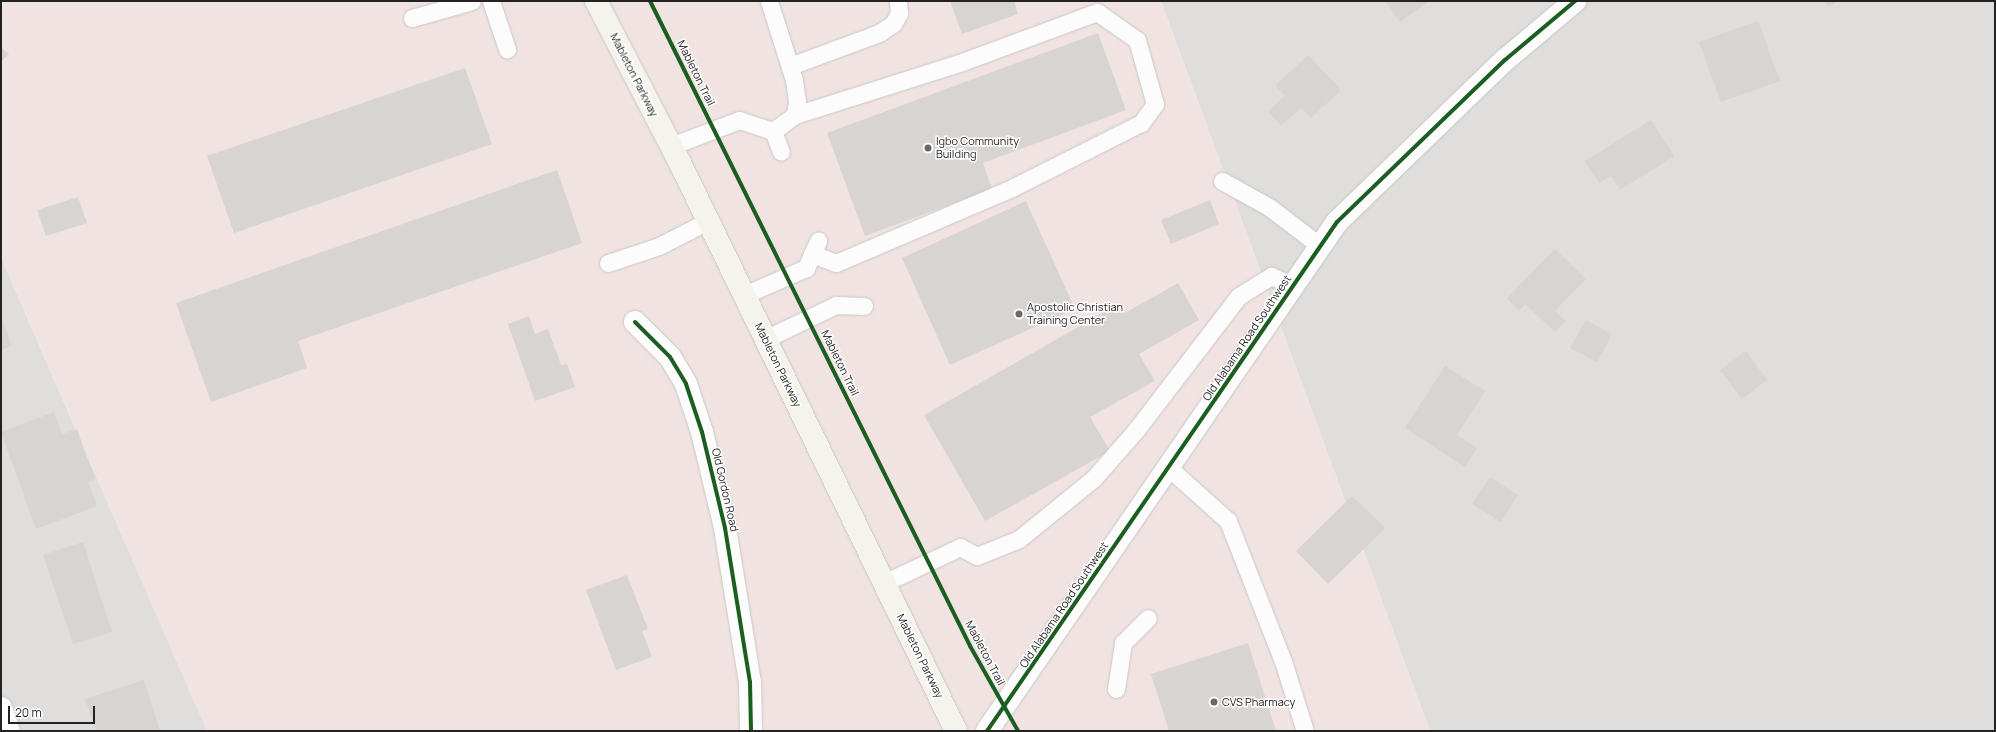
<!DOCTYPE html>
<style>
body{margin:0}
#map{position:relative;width:1996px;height:732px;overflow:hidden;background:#f0eeeb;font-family:Manrope,sans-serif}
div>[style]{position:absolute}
.residential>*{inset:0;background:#dfdedc}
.commercial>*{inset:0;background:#f1e3e1}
.building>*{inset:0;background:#d7d4d2}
.roads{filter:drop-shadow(0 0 1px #c9c8c7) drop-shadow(0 0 1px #c9c8c7)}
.service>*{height:17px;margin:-8.5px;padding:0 8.5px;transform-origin:8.5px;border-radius:8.5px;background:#fdfcfc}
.minor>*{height:22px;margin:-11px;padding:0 11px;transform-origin:11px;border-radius:11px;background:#fdfcfc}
.tertiary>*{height:22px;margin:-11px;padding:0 11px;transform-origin:11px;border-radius:11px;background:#fdfcfc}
.secondary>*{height:22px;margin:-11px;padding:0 11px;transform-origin:11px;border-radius:11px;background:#f4f4ed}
.cycleway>*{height:4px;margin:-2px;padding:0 2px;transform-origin:2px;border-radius:2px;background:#1b5e20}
.dots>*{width:11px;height:11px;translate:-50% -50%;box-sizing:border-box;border:2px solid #fff;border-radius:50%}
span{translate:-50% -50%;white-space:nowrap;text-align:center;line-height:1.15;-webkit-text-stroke:3px #fff;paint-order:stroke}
.street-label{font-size:11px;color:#222}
.poi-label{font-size:11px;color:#222}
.left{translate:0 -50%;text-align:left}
.frame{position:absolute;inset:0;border:2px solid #222;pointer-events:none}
.scale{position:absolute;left:8px;top:706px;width:87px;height:18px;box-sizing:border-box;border:2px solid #222;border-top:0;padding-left:5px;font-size:12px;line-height:14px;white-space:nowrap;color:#222;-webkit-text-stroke:3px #fff;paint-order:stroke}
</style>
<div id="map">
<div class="residential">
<div style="clip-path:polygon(1161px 1px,1995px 1px,1995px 731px,1430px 731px)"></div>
<div style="clip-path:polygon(1px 257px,48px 366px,207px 731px,1px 731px)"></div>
</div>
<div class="commercial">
<div style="clip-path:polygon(1px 1px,1161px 1px,1430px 731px,207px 731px,1px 257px)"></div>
</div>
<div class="building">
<div style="clip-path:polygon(950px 1px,1014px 1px,1018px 14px,962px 34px)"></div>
<div style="clip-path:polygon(1385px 1px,1430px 1px,1400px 22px)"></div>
<div style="clip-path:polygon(1824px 1px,1837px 1px,1829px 7px)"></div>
<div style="clip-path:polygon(1758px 21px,1780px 81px,1721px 102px,1699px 42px)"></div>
<div style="clip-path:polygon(1098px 33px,1126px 110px,983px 163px,992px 189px,865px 236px,827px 133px)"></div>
<div style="clip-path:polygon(1px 47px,9px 54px,1px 62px)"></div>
<div style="clip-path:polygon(1308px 55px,1341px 90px,1311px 118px,1301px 108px,1281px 126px,1268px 111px,1285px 96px,1275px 86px)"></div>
<div style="clip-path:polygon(465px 68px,492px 144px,234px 233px,207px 156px)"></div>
<div style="clip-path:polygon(1651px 120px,1674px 156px,1620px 190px,1611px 176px,1599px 183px,1585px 161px)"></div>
<div style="clip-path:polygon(557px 170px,582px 243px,298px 341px,307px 368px,211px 402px,176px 303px)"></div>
<div style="clip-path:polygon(78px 197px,87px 223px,46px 236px,37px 210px)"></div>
<div style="clip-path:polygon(1210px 200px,1219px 224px,1171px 244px,1161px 220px)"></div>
<div style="clip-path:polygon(1026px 201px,1075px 309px,950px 365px,902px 258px)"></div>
<div style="clip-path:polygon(1555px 249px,1586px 279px,1555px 311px,1566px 321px,1555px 332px,1525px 304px,1519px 311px,1507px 298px)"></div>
<div style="clip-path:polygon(1178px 283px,1199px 320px,1139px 354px,1155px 381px,1090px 417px,1110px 451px,985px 521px,924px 415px,1120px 303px,1125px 313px)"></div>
<div style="clip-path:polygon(1px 316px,12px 346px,1px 350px)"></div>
<div style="clip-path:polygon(529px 316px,535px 334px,548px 329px,561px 365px,567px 364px,575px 387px,535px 401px,508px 324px)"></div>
<div style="clip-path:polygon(1586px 320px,1612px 334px,1597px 362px,1570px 348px)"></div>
<div style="clip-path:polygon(1746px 351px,1767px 380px,1742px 399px,1720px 370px)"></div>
<div style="clip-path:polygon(1445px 366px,1485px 391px,1457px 435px,1477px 448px,1465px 467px,1405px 428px)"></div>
<div style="clip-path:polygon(54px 412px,62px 434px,77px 429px,95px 479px,88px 482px,97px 506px,36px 529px,1px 432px)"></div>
<div style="clip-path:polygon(1490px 477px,1518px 495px,1501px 522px,1472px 504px)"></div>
<div style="clip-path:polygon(1352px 496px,1385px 528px,1328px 584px,1296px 551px)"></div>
<div style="clip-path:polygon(83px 542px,112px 632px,73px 644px,43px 555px)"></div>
<div style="clip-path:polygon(627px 575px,648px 629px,642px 631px,652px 657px,616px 670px,586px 590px)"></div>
<div style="clip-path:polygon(1248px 643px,1276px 731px,1169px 731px,1151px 674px)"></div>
<div style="clip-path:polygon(144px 680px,160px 731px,96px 731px,85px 699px)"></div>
</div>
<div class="roads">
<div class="service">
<div style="left:491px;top:1px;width:51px;rotate:71.6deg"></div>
<div style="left:769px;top:1px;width:83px;rotate:72.4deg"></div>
<div style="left:794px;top:80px;width:21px;rotate:82deg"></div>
<div style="left:797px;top:101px;width:14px;rotate:98deg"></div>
<div style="left:412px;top:18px;width:62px;rotate:-15.8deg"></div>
<div style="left:790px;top:66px;width:95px;rotate:-20.3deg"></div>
<div style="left:879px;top:33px;width:17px;rotate:-33deg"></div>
<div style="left:893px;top:24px;width:13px;rotate:-61deg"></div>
<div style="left:899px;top:13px;width:12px;rotate:-95deg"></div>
<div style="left:773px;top:131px;width:27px;rotate:-36deg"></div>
<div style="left:795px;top:115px;width:175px;rotate:-17.6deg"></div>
<div style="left:962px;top:62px;width:144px;rotate:-20.3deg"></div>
<div style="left:1097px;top:12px;width:49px;rotate:35deg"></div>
<div style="left:1137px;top:40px;width:66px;rotate:74.3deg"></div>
<div style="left:1155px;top:104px;width:24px;rotate:126deg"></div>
<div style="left:1141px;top:123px;width:144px;rotate:153.3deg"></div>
<div style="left:1012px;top:188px;width:191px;rotate:156.9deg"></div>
<div style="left:836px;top:263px;width:26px;rotate:-159deg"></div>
<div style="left:671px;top:146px;width:73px;rotate:-20.9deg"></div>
<div style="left:739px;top:120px;width:36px;rotate:18deg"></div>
<div style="left:773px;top:131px;width:22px;rotate:69deg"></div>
<div style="left:1222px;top:181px;width:54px;rotate:29deg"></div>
<div style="left:1269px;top:207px;width:64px;rotate:37.4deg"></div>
<div style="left:608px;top:263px;width:54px;rotate:-18.4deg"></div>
<div style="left:659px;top:246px;width:55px;rotate:-27deg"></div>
<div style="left:744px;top:295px;width:68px;rotate:-23.5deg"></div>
<div style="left:806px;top:268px;width:30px;rotate:-66deg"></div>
<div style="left:765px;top:339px;width:79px;rotate:-25.6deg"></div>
<div style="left:836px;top:305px;width:28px;rotate:2deg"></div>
<div style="left:1169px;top:468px;width:79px;rotate:41.9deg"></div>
<div style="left:1228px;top:521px;width:150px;rotate:68.6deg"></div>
<div style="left:1283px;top:661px;width:73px;rotate:72.6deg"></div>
<div style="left:884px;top:583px;width:84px;rotate:-25.3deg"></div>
<div style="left:960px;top:547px;width:19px;rotate:28deg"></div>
<div style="left:977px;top:556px;width:45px;rotate:-22deg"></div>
<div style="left:1019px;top:539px;width:97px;rotate:-39.1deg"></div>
<div style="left:1094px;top:478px;width:64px;rotate:-48.8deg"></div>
<div style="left:1136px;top:430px;width:169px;rotate:-52.5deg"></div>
<div style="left:1239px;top:296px;width:38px;rotate:-32deg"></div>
<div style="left:1271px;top:276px;width:24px;rotate:24deg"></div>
<div style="left:1116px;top:689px;width:47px;rotate:-81.3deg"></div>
<div style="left:1123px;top:643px;width:35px;rotate:-45deg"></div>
</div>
<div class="minor">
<div style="left:635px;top:322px;width:49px;rotate:45deg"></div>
<div style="left:670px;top:357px;width:31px;rotate:59deg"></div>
<div style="left:686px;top:384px;width:51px;rotate:71.6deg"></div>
<div style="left:702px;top:432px;width:99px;rotate:76.5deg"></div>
<div style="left:725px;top:528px;width:156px;rotate:80.8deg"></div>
<div style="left:750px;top:682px;width:49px;rotate:88.8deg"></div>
<div style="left:1px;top:708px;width:24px;rotate:71deg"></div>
</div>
<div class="tertiary">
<div style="left:987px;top:731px;width:618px;rotate:-55.49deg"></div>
<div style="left:1337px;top:222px;width:233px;rotate:-44deg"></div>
<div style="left:1505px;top:60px;width:92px;rotate:-40.1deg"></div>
</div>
<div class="secondary">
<div style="left:596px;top:1px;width:182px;rotate:62.6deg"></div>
<div style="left:680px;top:163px;width:632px;rotate:64.08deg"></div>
</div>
</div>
<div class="cycleway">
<div style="left:650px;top:1px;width:720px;rotate:63.61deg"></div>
<div style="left:970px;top:646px;width:98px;rotate:60.5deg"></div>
<div style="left:635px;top:322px;width:49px;rotate:45deg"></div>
<div style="left:670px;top:357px;width:31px;rotate:59deg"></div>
<div style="left:686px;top:384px;width:51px;rotate:71.6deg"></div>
<div style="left:702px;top:432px;width:99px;rotate:76.5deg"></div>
<div style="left:725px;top:528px;width:156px;rotate:80.8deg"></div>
<div style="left:750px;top:682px;width:49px;rotate:88.8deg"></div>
<div style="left:987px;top:731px;width:618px;rotate:-55.49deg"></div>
<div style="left:1337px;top:222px;width:233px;rotate:-44deg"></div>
<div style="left:1505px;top:60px;width:92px;rotate:-40.1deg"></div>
</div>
<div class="dots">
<div style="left:928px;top:148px;background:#6a6968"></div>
<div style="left:1019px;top:314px;background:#6a6968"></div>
<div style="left:1214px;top:702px;background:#6a6968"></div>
</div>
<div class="street-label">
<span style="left:696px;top:73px;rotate:64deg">Mableton Trail</span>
<span style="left:634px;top:75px;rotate:63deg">Mableton Parkway</span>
<span style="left:1247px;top:338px;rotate:-56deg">Old Alabama Road Southwest</span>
<span style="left:840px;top:363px;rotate:64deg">Mableton Trail</span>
<span style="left:778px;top:365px;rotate:64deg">Mableton Parkway</span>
<span style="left:725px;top:490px;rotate:77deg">Old Gordon Road</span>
<span style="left:1064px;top:605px;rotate:-56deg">Old Alabama Road Southwest</span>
<span style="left:985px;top:653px;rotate:62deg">Mableton Trail</span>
<span style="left:920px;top:656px;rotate:64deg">Mableton Parkway</span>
</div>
<div class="poi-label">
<span class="left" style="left:936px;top:148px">Igbo Community<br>Building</span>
<span class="left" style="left:1027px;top:314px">Apostolic Christian<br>Training Center</span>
<span class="left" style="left:1222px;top:702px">CVS Pharmacy</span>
</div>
<div class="frame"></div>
<div class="scale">20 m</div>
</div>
